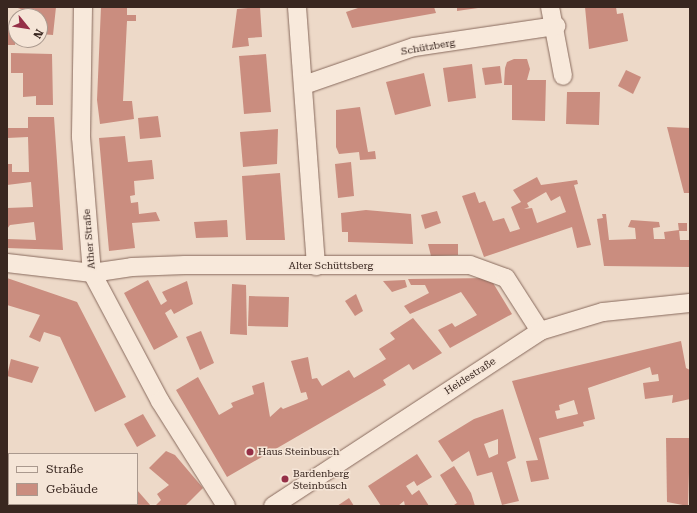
<!DOCTYPE html>
<meta charset="utf-8">
<style>
body{margin:0}
#map{position:relative;width:697px;height:513px;overflow:hidden;background:#edd9c8;font-family:"Roboto Serif",serif}
div>[style]{position:absolute}
.building>*{inset:0;background:#ca8d7f}
.roads{filter:drop-shadow(0 0 1px #886a5d) drop-shadow(0 0 1px #886a5d)}
.street>*{height:18px;margin:-9px;padding:0 9px;transform-origin:9px;border-radius:9px;background:#f8e9db}
.dots>*{width:11px;height:11px;translate:-50% -50%;box-sizing:border-box;border:2px solid #f5e5d7;border-radius:50%}
span{translate:-50% -50%;white-space:nowrap;text-align:center;line-height:1.15;-webkit-text-stroke:3px #f5e5d7;paint-order:stroke}
.street-label{font-size:10px;color:#392720}
.poi-label{font-size:10px;color:#392720}
.left{translate:0 -50%;text-align:left}
.frame{position:absolute;inset:0;border:8px solid #392720;pointer-events:none}
.legend{position:absolute;left:8px;top:453px;width:130px;height:52px;box-sizing:border-box;background:#f5e5d7;border:1px solid #aa998e;margin:0;padding:5px 7px;list-style:none;font-size:12px;color:#392720}
.legend li{display:flex;align-items:center;gap:8px;height:20px}
.legend b{width:20px;border:1px solid #aa998e}
.north{position:absolute;left:8px;top:8px;width:40px;height:40px;box-sizing:border-box;background:#f5e5d7;border:1px solid #aa998e;border-radius:50%;rotate:120deg;font-size:11px;font-weight:700;line-height:16px;text-align:center;color:#392720}
.north::after{content:'';display:block;margin:auto;width:14px;height:18px;background:#952f47;clip-path:polygon(50% 0,100% 100%,50% 72%,0 100%)}
</style>
<div id="map">
<div class="building">
<div style="clip-path:polygon(15px 7px,56px 7px,53px 35px,40px 34px,40px 16px,28px 16px,29px 12px)"></div>
<div style="clip-path:polygon(101px 7px,127px 7px,127px 15px,136px 15px,136px 21px,127px 21px,123px 101px,132px 101px,134px 119px,100px 124px,97px 100px)"></div>
<div style="clip-path:polygon(260px 7px,262px 37px,248px 38px,249px 46px,232px 48px,237px 9px)"></div>
<div style="clip-path:polygon(361px 7px,434px 7px,436px 13px,352px 28px,346px 12px)"></div>
<div style="clip-path:polygon(457px 7px,478px 7px,478px 8px,457px 11px)"></div>
<div style="clip-path:polygon(585px 7px,616px 7px,617px 14px,623px 13px,628px 41px,589px 49px)"></div>
<div style="clip-path:polygon(7px 29px,16px 30px,15px 45px,7px 45px)"></div>
<div style="clip-path:polygon(11px 53px,52px 54px,53px 105px,36px 105px,36px 96px,23px 97px,23px 73px,11px 73px)"></div>
<div style="clip-path:polygon(266px 54px,271px 112px,244px 114px,239px 56px)"></div>
<div style="clip-path:polygon(514px 59px,527px 59px,530px 69px,527px 80px,546px 80px,545px 121px,512px 120px,512px 85px,504px 85px,505px 68px,507px 62px)"></div>
<div style="clip-path:polygon(472px 64px,476px 98px,448px 102px,443px 68px)"></div>
<div style="clip-path:polygon(500px 66px,502px 83px,485px 85px,482px 68px)"></div>
<div style="clip-path:polygon(626px 70px,641px 77px,633px 94px,618px 86px)"></div>
<div style="clip-path:polygon(424px 73px,431px 106px,395px 115px,386px 82px)"></div>
<div style="clip-path:polygon(567px 92px,600px 92px,599px 125px,566px 124px)"></div>
<div style="clip-path:polygon(360px 107px,368px 152px,375px 151px,376px 159px,360px 160px,359px 152px,339px 154px,336px 147px,336px 110px)"></div>
<div style="clip-path:polygon(158px 116px,161px 137px,140px 139px,138px 118px)"></div>
<div style="clip-path:polygon(28px 117px,54px 117px,63px 250px,7px 248px,7px 239px,36px 240px,34px 222px,10px 225px,7px 229px,7px 208px,33px 207px,31px 182px,7px 185px,7px 164px,12px 164px,12px 172px,29px 172px,28px 137px,7px 138px,7px 128px,28px 128px)"></div>
<div style="clip-path:polygon(667px 127px,690px 128px,690px 193px,684px 193px)"></div>
<div style="clip-path:polygon(278px 129px,277px 164px,243px 167px,240px 132px)"></div>
<div style="clip-path:polygon(125px 136px,128px 162px,152px 160px,154px 179px,134px 181px,135px 195px,130px 196px,131px 203px,138px 202px,139px 214px,156px 212px,160px 221px,132px 223px,135px 248px,109px 251px,99px 138px)"></div>
<div style="clip-path:polygon(351px 162px,354px 196px,338px 198px,335px 164px)"></div>
<div style="clip-path:polygon(280px 173px,285px 240px,246px 240px,242px 176px)"></div>
<div style="clip-path:polygon(evenodd,537px 177px,541px 185px,577px 180px,578px 184px,574px 185px,591px 245px,577px 248px,572px 227px,484px 257px,462px 196px,475px 192px,479px 203px,485px 201px,493px 221px,504px 218px,510px 232px,520px 229px,511px 207px,521px 202px,513px 190px,537px 177px,546px 192px,551px 201px,560px 196px,566px 212px,537px 223px,532px 208px,524px 209px,529px 207px,527px 203px,546px 192px)"></div>
<div style="clip-path:polygon(366px 210px,411px 214px,413px 244px,348px 242px,348px 232px,342px 232px,341px 213px)"></div>
<div style="clip-path:polygon(437px 211px,441px 223px,425px 229px,421px 215px)"></div>
<div style="clip-path:polygon(602px 214px,606px 214px,609px 240px,636px 239px,635px 228px,628px 227px,631px 220px,659px 222px,660px 227px,653px 228px,654px 239px,665px 239px,664px 232px,679px 230px,680px 240px,690px 240px,690px 267px,604px 266px,597px 219px,603px 218px)"></div>
<div style="clip-path:polygon(227px 220px,228px 237px,196px 238px,194px 222px)"></div>
<div style="clip-path:polygon(678px 223px,687px 223px,687px 231px,679px 231px)"></div>
<div style="clip-path:polygon(428px 244px,458px 244px,458px 255px,431px 256px)"></div>
<div style="clip-path:polygon(7px 278px,77px 302px,126px 397px,95px 412px,60px 337px,44px 332px,40px 342px,29px 337px,40px 315px,7px 305px)"></div>
<div style="clip-path:polygon(490px 278px,512px 314px,450px 348px,438px 330px,452px 323px,455px 327px,477px 315px,461px 292px,410px 314px,404px 306px,429px 293px,425px 285px,411px 285px,408px 279px)"></div>
<div style="clip-path:polygon(148px 280px,161px 305px,167px 301px,162px 292px,187px 281px,193px 304px,174px 314px,171px 309px,165px 313px,178px 337px,154px 350px,124px 293px)"></div>
<div style="clip-path:polygon(405px 280px,407px 287px,392px 292px,383px 281px)"></div>
<div style="clip-path:polygon(232px 284px,246px 285px,247px 335px,230px 334px)"></div>
<div style="clip-path:polygon(356px 294px,363px 311px,355px 316px,345px 301px)"></div>
<div style="clip-path:polygon(249px 296px,289px 297px,288px 327px,248px 326px)"></div>
<div style="clip-path:polygon(413px 318px,442px 353px,413px 370px,409px 364px,383px 380px,386px 385px,227px 477px,176px 390px,198px 377px,219px 415px,233px 407px,231px 403px,254px 394px,252px 386px,264px 382px,270px 417px,281px 407px,283px 409px,308px 399px,306px 392px,301px 393px,291px 361px,308px 357px,312px 379px,317px 378px,322px 386px,349px 370px,354px 378px,386px 359px,379px 349px,395px 339px,390px 333px)"></div>
<div style="clip-path:polygon(201px 331px,214px 363px,200px 370px,186px 337px)"></div>
<div style="clip-path:polygon(evenodd,681px 341px,686px 368px,690px 370px,690px 399px,672px 403px,673px 395px,645px 399px,643px 383px,659px 381px,658px 374px,652px 375px,650px 367px,588px 388px,595px 419px,583px 422px,584px 426px,539px 438px,549px 479px,531px 482px,526px 461px,538px 460px,512px 381px,681px 341px,574px 400px,578px 414px,557px 419px,555px 411px,560px 410px,559px 405px,574px 400px)"></div>
<div style="clip-path:polygon(11px 359px,39px 367px,32px 383px,7px 376px)"></div>
<div style="clip-path:polygon(evenodd,503px 409px,516px 458px,507px 462px,519px 501px,502px 505px,492px 472px,477px 476px,469px 451px,452px 462px,438px 441px,474px 419px,503px 409px,498px 439px,498px 454px,489px 458px,484px 444px,498px 439px)"></div>
<div style="clip-path:polygon(143px 414px,156px 436px,137px 447px,124px 424px)"></div>
<div style="clip-path:polygon(666px 438px,690px 438px,688px 506px,667px 502px)"></div>
<div style="clip-path:polygon(166px 451px,175px 455px,203px 488px,185px 506px,155px 506px,161px 500px,157px 494px,169px 485px,149px 468px)"></div>
<div style="clip-path:polygon(417px 454px,432px 477px,417px 486px,414px 481px,406px 486px,412px 495px,419px 490px,429px 506px,405px 506px,404px 501px,398px 506px,381px 506px,368px 486px)"></div>
<div style="clip-path:polygon(454px 466px,471px 493px,475px 506px,454px 505px,457px 503px,440px 475px)"></div>
<div style="clip-path:polygon(137px 490px,151px 506px,133px 506px,137px 504px)"></div>
<div style="clip-path:polygon(349px 498px,354px 506px,337px 506px)"></div>
</div>
<div class="roads">
<div class="street">
<div style="left:83px;top:7px;width:130px;rotate:90.9deg"></div>
<div style="left:81px;top:137px;width:136px;rotate:85.4deg"></div>
<div style="left:92px;top:273px;width:145px;rotate:62deg"></div>
<div style="left:160px;top:401px;width:124px;rotate:57.8deg"></div>
<div style="left:297px;top:7px;width:260px;rotate:85.8deg"></div>
<div style="left:550px;top:7px;width:70px;rotate:79.3deg"></div>
<div style="left:304px;top:85px;width:116px;rotate:-19.1deg"></div>
<div style="left:414px;top:47px;width:144px;rotate:-8.4deg"></div>
<div style="left:7px;top:263px;width:86px;rotate:6.7deg"></div>
<div style="left:92px;top:273px;width:40px;rotate:-8.5deg"></div>
<div style="left:132px;top:267px;width:53px;rotate:-2.2deg"></div>
<div style="left:185px;top:265px;width:285px"></div>
<div style="left:470px;top:265px;width:38px;rotate:20deg"></div>
<div style="left:506px;top:278px;width:63px;rotate:57.3deg"></div>
<div style="left:273px;top:506px;width:319px;rotate:-33.2deg"></div>
<div style="left:540px;top:331px;width:66px;rotate:-16.8deg"></div>
<div style="left:603px;top:312px;width:87px;rotate:-5.9deg"></div>
</div>
</div>
<div class="dots">
<div style="left:250px;top:452px;background:#952f47"></div>
<div style="left:285px;top:479px;background:#952f47"></div>
</div>
<div class="street-label">
<span style="left:428px;top:47px;rotate:-10deg">Schützberg</span>
<span style="left:89px;top:239px;rotate:-95deg">Ather Straße</span>
<span style="left:331px;top:266px">Alter Schüttsberg</span>
<span style="left:470px;top:376px;rotate:-33deg">Heidestraße</span>
</div>
<div class="poi-label">
<span class="left" style="left:258px;top:452px">Haus Steinbusch</span>
<span class="left" style="left:293px;top:479px">Bardenberg<br>Steinbusch</span>
</div>
<div class="frame"></div>
<ul class="legend">
<li><b style="height:5px;background:#f8e9db"></b>Straße</li>
<li><b style="height:11px;background:#ca8d7f"></b>Gebäude</li>
</ul>
<div class="north">N</div>
</div>
